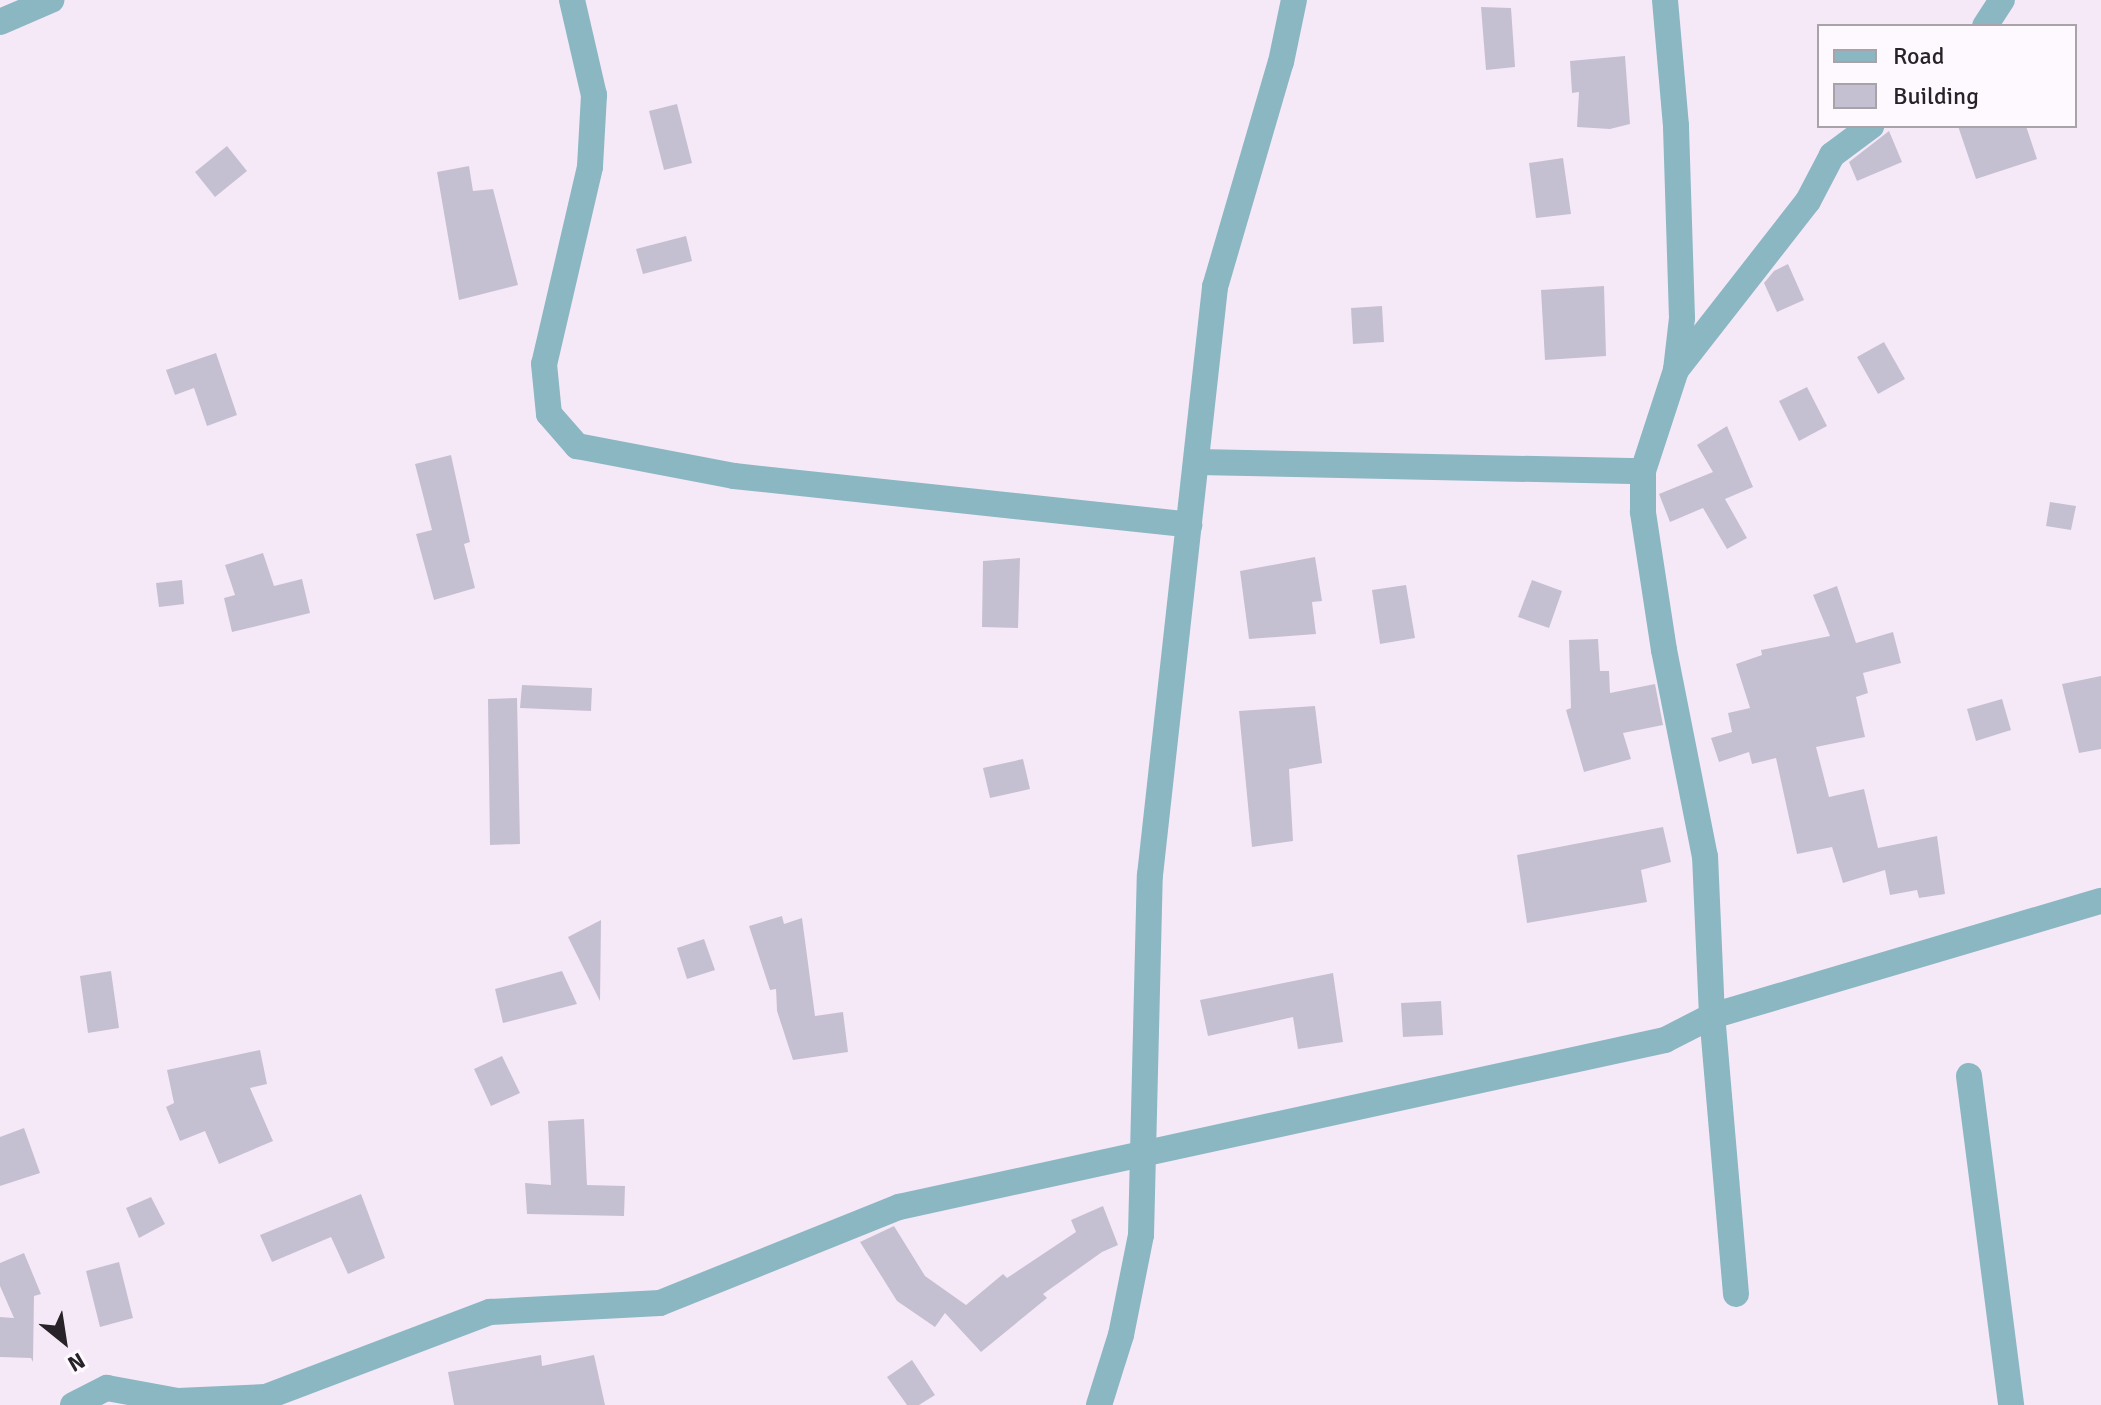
<!DOCTYPE html>
<style>
body{margin:0}
#map{position:relative;width:2101px;height:1405px;overflow:hidden;background:#f6e9f7;font-family:Signika,sans-serif}
div>[style]{position:absolute}
.building>*{inset:0;background:#c5c0d1}
.minor>*{height:26px;margin:-13px;padding:0 13px;transform-origin:13px;border-radius:13px;background:#8bb7c3}
span{translate:-50% -50%;white-space:nowrap;text-align:center;line-height:1.15;-webkit-text-stroke:7px #fef9ff;paint-order:stroke}
.legend{position:absolute;left:1817px;top:24px;width:260px;height:104px;box-sizing:border-box;background:#fef9ff;border:2px solid #a8a3a9;margin:0;padding:10px 14px;list-style:none;font-size:24px;color:#282328}
.legend li{display:flex;align-items:center;gap:16px;height:40px}
.legend b{width:40px;border:2px solid #a8a3a9}
.north{position:absolute;left:24px;top:1301px;width:80px;height:80px;-webkit-text-stroke:6px #fef9ff;paint-order:stroke;rotate:150deg;font-size:22px;font-weight:700;line-height:32px;text-align:center;color:#282328}
.north::after{content:'';display:block;margin:auto;width:28px;height:36px;background:#282328;clip-path:polygon(50% 0,100% 100%,50% 72%,0 100%)}
</style>
<div id="map">
<div class="building">
<div style="clip-path:polygon(1481px 7px,1511px 8px,1515px 67px,1486px 70px)"></div>
<div style="clip-path:polygon(1625px 56px,1630px 124px,1610px 129px,1577px 127px,1579px 92px,1572px 93px,1570px 61px)"></div>
<div style="clip-path:polygon(677px 104px,692px 163px,664px 170px,649px 111px)"></div>
<div style="clip-path:polygon(1958px 126px,2026px 126px,2037px 159px,1976px 179px)"></div>
<div style="clip-path:polygon(1889px 131px,1902px 162px,1857px 181px,1849px 162px)"></div>
<div style="clip-path:polygon(227px 146px,247px 171px,215px 197px,195px 172px)"></div>
<div style="clip-path:polygon(1563px 158px,1571px 214px,1536px 218px,1529px 163px)"></div>
<div style="clip-path:polygon(469px 166px,473px 191px,493px 189px,518px 285px,459px 300px,437px 172px)"></div>
<div style="clip-path:polygon(686px 236px,692px 261px,643px 274px,636px 249px)"></div>
<div style="clip-path:polygon(1788px 264px,1804px 300px,1777px 312px,1764px 283px,1774px 271px)"></div>
<div style="clip-path:polygon(1604px 286px,1606px 356px,1545px 360px,1541px 290px)"></div>
<div style="clip-path:polygon(1382px 306px,1384px 342px,1353px 344px,1351px 308px)"></div>
<div style="clip-path:polygon(1884px 342px,1905px 379px,1878px 394px,1857px 357px)"></div>
<div style="clip-path:polygon(216px 353px,237px 415px,207px 426px,194px 388px,175px 395px,166px 370px)"></div>
<div style="clip-path:polygon(1807px 387px,1827px 426px,1799px 441px,1779px 401px)"></div>
<div style="clip-path:polygon(1727px 426px,1753px 487px,1725px 499px,1747px 538px,1727px 549px,1703px 508px,1670px 522px,1659px 494px,1713px 472px,1697px 445px)"></div>
<div style="clip-path:polygon(451px 455px,470px 542px,464px 544px,475px 588px,434px 600px,416px 534px,432px 530px,415px 464px)"></div>
<div style="clip-path:polygon(2050px 502px,2076px 506px,2071px 530px,2046px 526px)"></div>
<div style="clip-path:polygon(263px 553px,274px 586px,302px 579px,310px 613px,232px 632px,224px 598px,235px 595px,225px 565px)"></div>
<div style="clip-path:polygon(1315px 557px,1322px 601px,1312px 602px,1316px 634px,1249px 639px,1240px 571px)"></div>
<div style="clip-path:polygon(1020px 558px,1018px 628px,982px 627px,983px 561px)"></div>
<div style="clip-path:polygon(182px 580px,184px 604px,159px 607px,156px 583px)"></div>
<div style="clip-path:polygon(1532px 580px,1562px 591px,1549px 628px,1518px 617px)"></div>
<div style="clip-path:polygon(1406px 585px,1415px 638px,1380px 644px,1372px 590px)"></div>
<div style="clip-path:polygon(1837px 586px,1856px 643px,1893px 632px,1901px 663px,1863px 673px,1868px 693px,1856px 697px,1865px 737px,1816px 747px,1829px 797px,1864px 789px,1878px 848px,1937px 836px,1945px 894px,1919px 898px,1917px 890px,1890px 895px,1885px 870px,1843px 883px,1832px 847px,1797px 854px,1776px 758px,1752px 764px,1749px 752px,1719px 762px,1711px 738px,1732px 732px,1728px 713px,1750px 708px,1736px 664px,1762px 655px,1761px 650px,1830px 636px,1813px 595px)"></div>
<div style="clip-path:polygon(1598px 639px,1600px 671px,1609px 671px,1610px 693px,1655px 684px,1663px 725px,1623px 733px,1631px 759px,1584px 772px,1566px 710px,1571px 708px,1569px 640px)"></div>
<div style="clip-path:polygon(2101px 676px,2101px 749px,2079px 753px,2062px 684px)"></div>
<div style="clip-path:polygon(522px 685px,592px 688px,591px 711px,520px 708px)"></div>
<div style="clip-path:polygon(517px 698px,520px 844px,490px 845px,488px 699px)"></div>
<div style="clip-path:polygon(2002px 699px,2011px 730px,1976px 741px,1967px 709px)"></div>
<div style="clip-path:polygon(1315px 706px,1322px 763px,1289px 769px,1293px 841px,1252px 847px,1239px 711px)"></div>
<div style="clip-path:polygon(1023px 759px,1030px 789px,990px 798px,983px 768px)"></div>
<div style="clip-path:polygon(1663px 827px,1671px 862px,1641px 870px,1647px 902px,1527px 923px,1517px 855px)"></div>
<div style="clip-path:polygon(782px 916px,784px 924px,802px 918px,815px 1016px,843px 1012px,848px 1052px,793px 1060px,777px 1011px,776px 989px,770px 990px,749px 926px)"></div>
<div style="clip-path:polygon(601px 920px,600px 1001px,568px 937px)"></div>
<div style="clip-path:polygon(704px 939px,715px 970px,687px 979px,677px 948px)"></div>
<div style="clip-path:polygon(111px 971px,119px 1028px,88px 1033px,80px 976px)"></div>
<div style="clip-path:polygon(562px 971px,577px 1004px,503px 1023px,495px 989px)"></div>
<div style="clip-path:polygon(1333px 973px,1343px 1042px,1298px 1049px,1293px 1017px,1208px 1036px,1200px 1000px)"></div>
<div style="clip-path:polygon(1441px 1001px,1443px 1035px,1403px 1037px,1401px 1003px)"></div>
<div style="clip-path:polygon(260px 1050px,267px 1084px,250px 1088px,273px 1141px,219px 1164px,205px 1131px,180px 1141px,166px 1107px,174px 1103px,167px 1070px)"></div>
<div style="clip-path:polygon(502px 1056px,520px 1093px,491px 1106px,474px 1069px)"></div>
<div style="clip-path:polygon(584px 1119px,587px 1185px,625px 1186px,624px 1216px,527px 1214px,525px 1183px,551px 1185px,548px 1121px)"></div>
<div style="clip-path:polygon(24px 1128px,40px 1173px,0 1186px,0 1137px)"></div>
<div style="clip-path:polygon(361px 1194px,385px 1258px,348px 1274px,331px 1237px,272px 1262px,260px 1235px)"></div>
<div style="clip-path:polygon(151px 1197px,165px 1224px,139px 1238px,126px 1208px)"></div>
<div style="clip-path:polygon(1103px 1206px,1118px 1245px,1102px 1252px,1043px 1294px,1047px 1298px,981px 1352px,945px 1313px,935px 1327px,897px 1301px,860px 1242px,894px 1226px,925px 1276px,966px 1305px,1003px 1274px,1007px 1278px,1076px 1232px,1071px 1220px)"></div>
<div style="clip-path:polygon(24px 1253px,41px 1294px,34px 1296px,33px 1362px,31px 1358px,0 1357px,0 1317px,14px 1318px,0 1286px,0 1263px)"></div>
<div style="clip-path:polygon(119px 1262px,133px 1318px,100px 1327px,86px 1271px)"></div>
<div style="clip-path:polygon(541px 1355px,542px 1366px,594px 1355px,605px 1405px,454px 1405px,448px 1372px)"></div>
<div style="clip-path:polygon(912px 1360px,935px 1395px,919px 1405px,907px 1405px,887px 1377px)"></div>
</div>
<div class="minor">
<div style="left:572px;top:0;width:98px;rotate:77deg"></div>
<div style="left:594px;top:95px;width:72px;rotate:93.2deg"></div>
<div style="left:590px;top:167px;width:202px;rotate:103.1deg"></div>
<div style="left:544px;top:364px;width:50px;rotate:84.3deg"></div>
<div style="left:549px;top:414px;width:43px;rotate:48.8deg"></div>
<div style="left:577px;top:446px;width:160px;rotate:10.8deg"></div>
<div style="left:734px;top:476px;width:458px;rotate:6.1deg"></div>
<div style="left:0;top:22px;width:56px;rotate:-23.3deg"></div>
<div style="left:1985px;top:26px;width:31px;rotate:-57deg"></div>
<div style="left:1676px;top:370px;width:214px;rotate:-52deg"></div>
<div style="left:1808px;top:201px;width:52px;rotate:-62.4deg"></div>
<div style="left:1832px;top:155px;width:49px;rotate:-36.6deg"></div>
<div style="left:1197px;top:462px;width:446px;rotate:1.2deg"></div>
<div style="left:1969px;top:1076px;width:332px;rotate:82.7deg"></div>
<div style="left:1736px;top:1294px;width:279px;rotate:-94.9deg"></div>
<div style="left:1712px;top:1016px;width:406px;rotate:-16.5deg"></div>
<div style="left:73px;top:1405px;width:38px;rotate:-27deg"></div>
<div style="left:107px;top:1388px;width:72px;rotate:10.4deg"></div>
<div style="left:178px;top:1401px;width:88px;rotate:-2.6deg"></div>
<div style="left:266px;top:1397px;width:240px;rotate:-20.8deg"></div>
<div style="left:490px;top:1312px;width:170px;rotate:-3deg"></div>
<div style="left:660px;top:1303px;width:258px;rotate:-21.9deg"></div>
<div style="left:899px;top:1207px;width:784px;rotate:-12.3deg"></div>
<div style="left:1665px;top:1040px;width:53px;rotate:-27.1deg"></div>
<div style="left:1712px;top:1016px;width:159px;rotate:-92.5deg"></div>
<div style="left:1705px;top:857px;width:211px;rotate:-101.2deg"></div>
<div style="left:1664px;top:650px;width:140px;rotate:-98.7deg"></div>
<div style="left:1643px;top:512px;width:41px;rotate:-90deg"></div>
<div style="left:1643px;top:471px;width:106px;rotate:-71.9deg"></div>
<div style="left:1676px;top:370px;width:52px;rotate:-83.4deg"></div>
<div style="left:1682px;top:318px;width:192px;rotate:-91.8deg"></div>
<div style="left:1676px;top:126px;width:126px;rotate:-95deg"></div>
<div style="left:1099px;top:1405px;width:73px;rotate:-72.6deg"></div>
<div style="left:1121px;top:1335px;width:102px;rotate:-78.7deg"></div>
<div style="left:1141px;top:1235px;width:360px;rotate:-88.6deg"></div>
<div style="left:1150px;top:875px;width:592px;rotate:-83.69deg"></div>
<div style="left:1215px;top:287px;width:234px;rotate:-73.7deg"></div>
<div style="left:1281px;top:62px;width:63px;rotate:-78.2deg"></div>
</div>
<ul class="legend">
<li><b style="height:10px;background:#8bb7c3"></b>Road</li>
<li><b style="height:22px;background:#c5c0d1"></b>Building</li>
</ul>
<div class="north">N</div>
</div>
